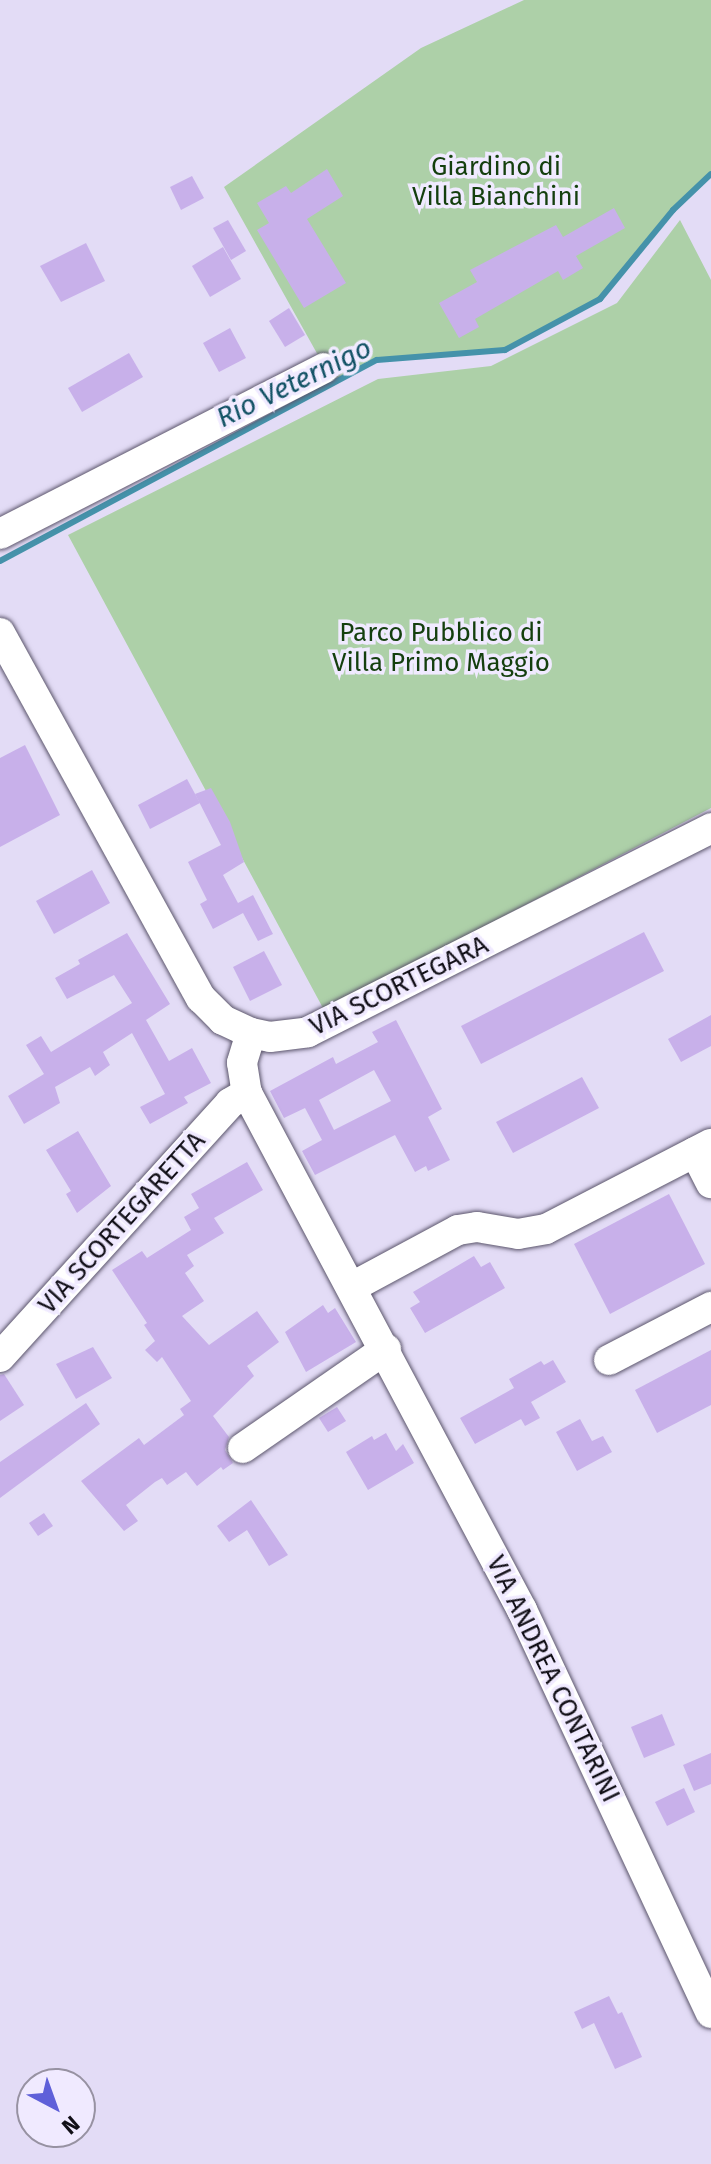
<!DOCTYPE html>
<style>
body{margin:0}
#map{position:relative;width:711px;height:2164px;overflow:hidden;background:#e3dcf6;font-family:"Fira Sans",sans-serif}
div>[style]{position:absolute}
.green>*{inset:0;background:#add0a8}
.stream>*{height:6px;margin:-3px;padding:0 3px;transform-origin:3px;border-radius:3px;background:#4592aa}
.building>*{inset:0;background:#c8b0ea}
.roads{filter:drop-shadow(0 0 2px #5c566c) drop-shadow(0 0 2px #5c566c)}
.minor>*{height:30px;margin:-15px;padding:0 15px;transform-origin:15px;border-radius:15px;background:#fff}
span{translate:-50% -50%;white-space:nowrap;text-align:center;line-height:1.15;-webkit-text-stroke:7px #f0eaff;paint-order:stroke}
.park-label{font-size:26px;color:#143f0e}
.street-label{font-size:26px;color:#110f17}
.water-label{font-size:28px;color:#125265;font-style:italic}
.north{position:absolute;left:16px;top:2068px;width:80px;height:80px;box-sizing:border-box;background:#f0eaff;border:2px solid #9792a2;border-radius:50%;rotate:139deg;font-size:22px;font-weight:700;line-height:32px;text-align:center;color:#110f17}
.north::after{content:'';display:block;margin:auto;width:28px;height:36px;background:#5f60d9;clip-path:polygon(50% 0,100% 100%,50% 72%,0 100%)}
</style>
<div id="map">
<div class="green">
<div style="clip-path:polygon(524px 0,711px 0,711px 174px,673px 210px,600px 299px,505px 350px,377px 360px,333px 382px,224px 187px,421px 48px)"></div>
<div style="clip-path:polygon(680px 220px,711px 280px,711px 808px,324px 1010px,68px 535px,378px 379px,491px 366px,617px 303px)"></div>
</div>
<div class="stream">
<div style="left:0;top:561px;width:427px;rotate:-28.1deg"></div>
<div style="left:377px;top:360px;width:128px;rotate:-4.5deg"></div>
<div style="left:505px;top:350px;width:108px;rotate:-28.2deg"></div>
<div style="left:600px;top:299px;width:115px;rotate:-50.6deg"></div>
<div style="left:673px;top:210px;width:52px;rotate:-43.5deg"></div>
</div>
<div class="building">
<div style="clip-path:polygon(327px 169px,343px 196px,307px 219px,346px 283px,304px 308px,257px 230px,269px 223px,257px 203px,286px 186px,291px 193px)"></div>
<div style="clip-path:polygon(192px 176px,204px 198px,181px 210px,170px 187px)"></div>
<div style="clip-path:polygon(614px 208px,625px 228px,576px 256px,583px 268px,563px 280px,558px 271px,475px 319px,479px 327px,459px 338px,439px 303px,477px 282px,470px 270px,556px 225px,563px 237px)"></div>
<div style="clip-path:polygon(228px 220px,246px 251px,231px 260px,213px 228px)"></div>
<div style="clip-path:polygon(86px 243px,105px 281px,61px 302px,40px 266px)"></div>
<div style="clip-path:polygon(223px 247px,241px 279px,210px 297px,192px 266px)"></div>
<div style="clip-path:polygon(289px 308px,305px 335px,285px 347px,269px 321px)"></div>
<div style="clip-path:polygon(230px 328px,246px 358px,219px 372px,203px 343px)"></div>
<div style="clip-path:polygon(129px 353px,143px 377px,82px 412px,68px 388px)"></div>
<div style="clip-path:polygon(25px 745px,60px 815px,0 847px,0 758px)"></div>
<div style="clip-path:polygon(187px 779px,200px 803px,150px 829px,138px 805px)"></div>
<div style="clip-path:polygon(211px 788px,230px 822px,244px 862px,223px 875px,238px 903px,253px 895px,273px 934px,258px 941px,243px 913px,213px 929px,200px 904px,207px 900px,188px 862px,221px 845px,195px 794px)"></div>
<div style="clip-path:polygon(92px 870px,110px 903px,54px 934px,36px 901px)"></div>
<div style="clip-path:polygon(644px 932px,664px 971px,481px 1064px,461px 1026px)"></div>
<div style="clip-path:polygon(127px 933px,170px 1004px,146px 1020px,169px 1061px,192px 1048px,211px 1083px,184px 1097px,188px 1103px,150px 1124px,140px 1107px,165px 1094px,132px 1033px,103px 1052px,110px 1065px,95px 1076px,90px 1067px,55px 1087px,60px 1103px,24px 1124px,8px 1096px,44px 1074px,26px 1045px,41px 1036px,51px 1052px,132px 1003px,114px 975px,67px 999px,55px 978px,80px 964px,78px 960px)"></div>
<div style="clip-path:polygon(264px 951px,282px 985px,250px 1001px,233px 967px)"></div>
<div style="clip-path:polygon(711px 1015px,711px 1046px,681px 1062px,668px 1039px)"></div>
<div style="clip-path:polygon(evenodd,396px 1020px,442px 1109px,428px 1117px,450px 1160px,428px 1171px,426px 1166px,415px 1172px,395px 1135px,315px 1175px,302px 1151px,322px 1140px,305px 1108px,284px 1118px,270px 1091px,333px 1057px,336px 1064px,378px 1042px,372px 1032px,396px 1020px,374px 1070px,391px 1101px,334px 1130px,319px 1100px,374px 1070px)"></div>
<div style="clip-path:polygon(582px 1077px,599px 1108px,513px 1153px,496px 1122px)"></div>
<div style="clip-path:polygon(78px 1131px,111px 1186px,77px 1213px,66px 1194px,71px 1191px,46px 1150px)"></div>
<div style="clip-path:polygon(247px 1162px,263px 1190px,214px 1218px,224px 1233px,187px 1255px,194px 1266px,185px 1273px,204px 1301px,182px 1316px,209px 1345px,257px 1311px,279px 1342px,247px 1366px,254px 1376px,213px 1416px,229px 1437px,225px 1450px,233px 1463px,223px 1470px,221px 1467px,197px 1486px,186px 1472px,167px 1485px,162px 1478px,155px 1482px,126px 1505px,138px 1521px,124px 1531px,81px 1481px,139px 1438px,144px 1445px,184px 1415px,180px 1409px,191px 1401px,162px 1357px,157px 1362px,145px 1350px,155px 1341px,144px 1325px,147px 1323px,112px 1270px,142px 1251px,147px 1258px,191px 1230px,184px 1217px,199px 1208px,191px 1194px)"></div>
<div style="clip-path:polygon(669px 1194px,705px 1264px,610px 1314px,574px 1244px)"></div>
<div style="clip-path:polygon(474px 1256px,481px 1267px,490px 1262px,505px 1288px,425px 1333px,410px 1308px,420px 1302px,413px 1292px)"></div>
<div style="clip-path:polygon(323px 1305px,328px 1313px,335px 1308px,356px 1342px,306px 1372px,285px 1332px)"></div>
<div style="clip-path:polygon(93px 1347px,112px 1378px,76px 1399px,56px 1364px)"></div>
<div style="clip-path:polygon(711px 1350px,711px 1405px,657px 1433px,635px 1390px)"></div>
<div style="clip-path:polygon(553px 1360px,566px 1382px,531px 1402px,540px 1418px,525px 1426px,521px 1419px,475px 1444px,460px 1418px,514px 1388px,509px 1379px,541px 1361px,544px 1365px)"></div>
<div style="clip-path:polygon(4px 1374px,24px 1405px,0 1421px,0 1375px)"></div>
<div style="clip-path:polygon(86px 1403px,100px 1424px,0 1498px,0 1462px)"></div>
<div style="clip-path:polygon(337px 1407px,346px 1421px,328px 1432px,319px 1418px)"></div>
<div style="clip-path:polygon(580px 1419px,592px 1441px,603px 1436px,612px 1452px,577px 1471px,556px 1432px)"></div>
<div style="clip-path:polygon(386px 1433px,396px 1451px,403px 1444px,414px 1463px,368px 1490px,346px 1452px,372px 1436px,374px 1440px)"></div>
<div style="clip-path:polygon(251px 1500px,288px 1555px,269px 1566px,247px 1530px,229px 1542px,217px 1526px)"></div>
<div style="clip-path:polygon(44px 1513px,53px 1526px,38px 1536px,29px 1523px)"></div>
<div style="clip-path:polygon(662px 1714px,675px 1745px,644px 1758px,631px 1727px)"></div>
<div style="clip-path:polygon(711px 1753px,711px 1784px,694px 1791px,683px 1765px)"></div>
<div style="clip-path:polygon(684px 1788px,695px 1812px,667px 1826px,655px 1802px)"></div>
<div style="clip-path:polygon(609px 1996px,618px 2014px,622px 2012px,642px 2057px,615px 2069px,594px 2023px,582px 2029px,574px 2012px)"></div>
</div>
<div class="roads">
<div class="minor">
<div style="left:0;top:534px;width:364px;rotate:-27.1deg"></div>
<div style="left:0;top:633px;width:417px;rotate:61.2deg"></div>
<div style="left:201px;top:998px;width:31px;rotate:45deg"></div>
<div style="left:223px;top:1020px;width:31px;rotate:25deg"></div>
<div style="left:251px;top:1033px;width:19px;rotate:12deg"></div>
<div style="left:270px;top:1037px;width:38px;rotate:-7deg"></div>
<div style="left:308px;top:1032px;width:452px;rotate:-26.8deg"></div>
<div style="left:251px;top:1033px;width:31px;rotate:107deg"></div>
<div style="left:242px;top:1063px;width:30px;rotate:81deg"></div>
<div style="left:247px;top:1093px;width:586px;rotate:61.99deg"></div>
<div style="left:522px;top:1610px;width:445px;rotate:64.9deg"></div>
<div style="left:695px;top:1152px;width:35px;rotate:63deg"></div>
<div style="left:352px;top:1287px;width:120px;rotate:-28.3deg"></div>
<div style="left:458px;top:1230px;width:19px;rotate:-9deg"></div>
<div style="left:477px;top:1227px;width:42px;rotate:9.7deg"></div>
<div style="left:518px;top:1234px;width:28px;rotate:-10deg"></div>
<div style="left:546px;top:1229px;width:186px;rotate:-27.3deg"></div>
<div style="left:0;top:1357px;width:343px;rotate:-47.8deg"></div>
<div style="left:230px;top:1103px;width:20px;rotate:-30deg"></div>
<div style="left:609px;top:1360px;width:115px;rotate:-27.5deg"></div>
<div style="left:243px;top:1448px;width:174px;rotate:-34.7deg"></div>
</div>
</div>
<div class="park-label">
<span style="left:496px;top:182px">Giardino di<br>Villa Bianchini</span>
<span style="left:441px;top:648px">Parco Pubblico di<br>Villa Primo Maggio</span>
</div>
<div class="street-label">
<span style="left:399px;top:986px;rotate:-26deg">VIA SCORTEGARA</span>
<span style="left:122px;top:1223px;rotate:-48deg">VIA SCORTEGARETTA</span>
<span style="left:553px;top:1679px;rotate:64deg">VIA ANDREA CONTARINI</span>
</div>
<div class="water-label">
<span style="left:294px;top:383px;rotate:-26deg">Rio Veternigo</span>
</div>
<div class="north">N</div>
</div>
